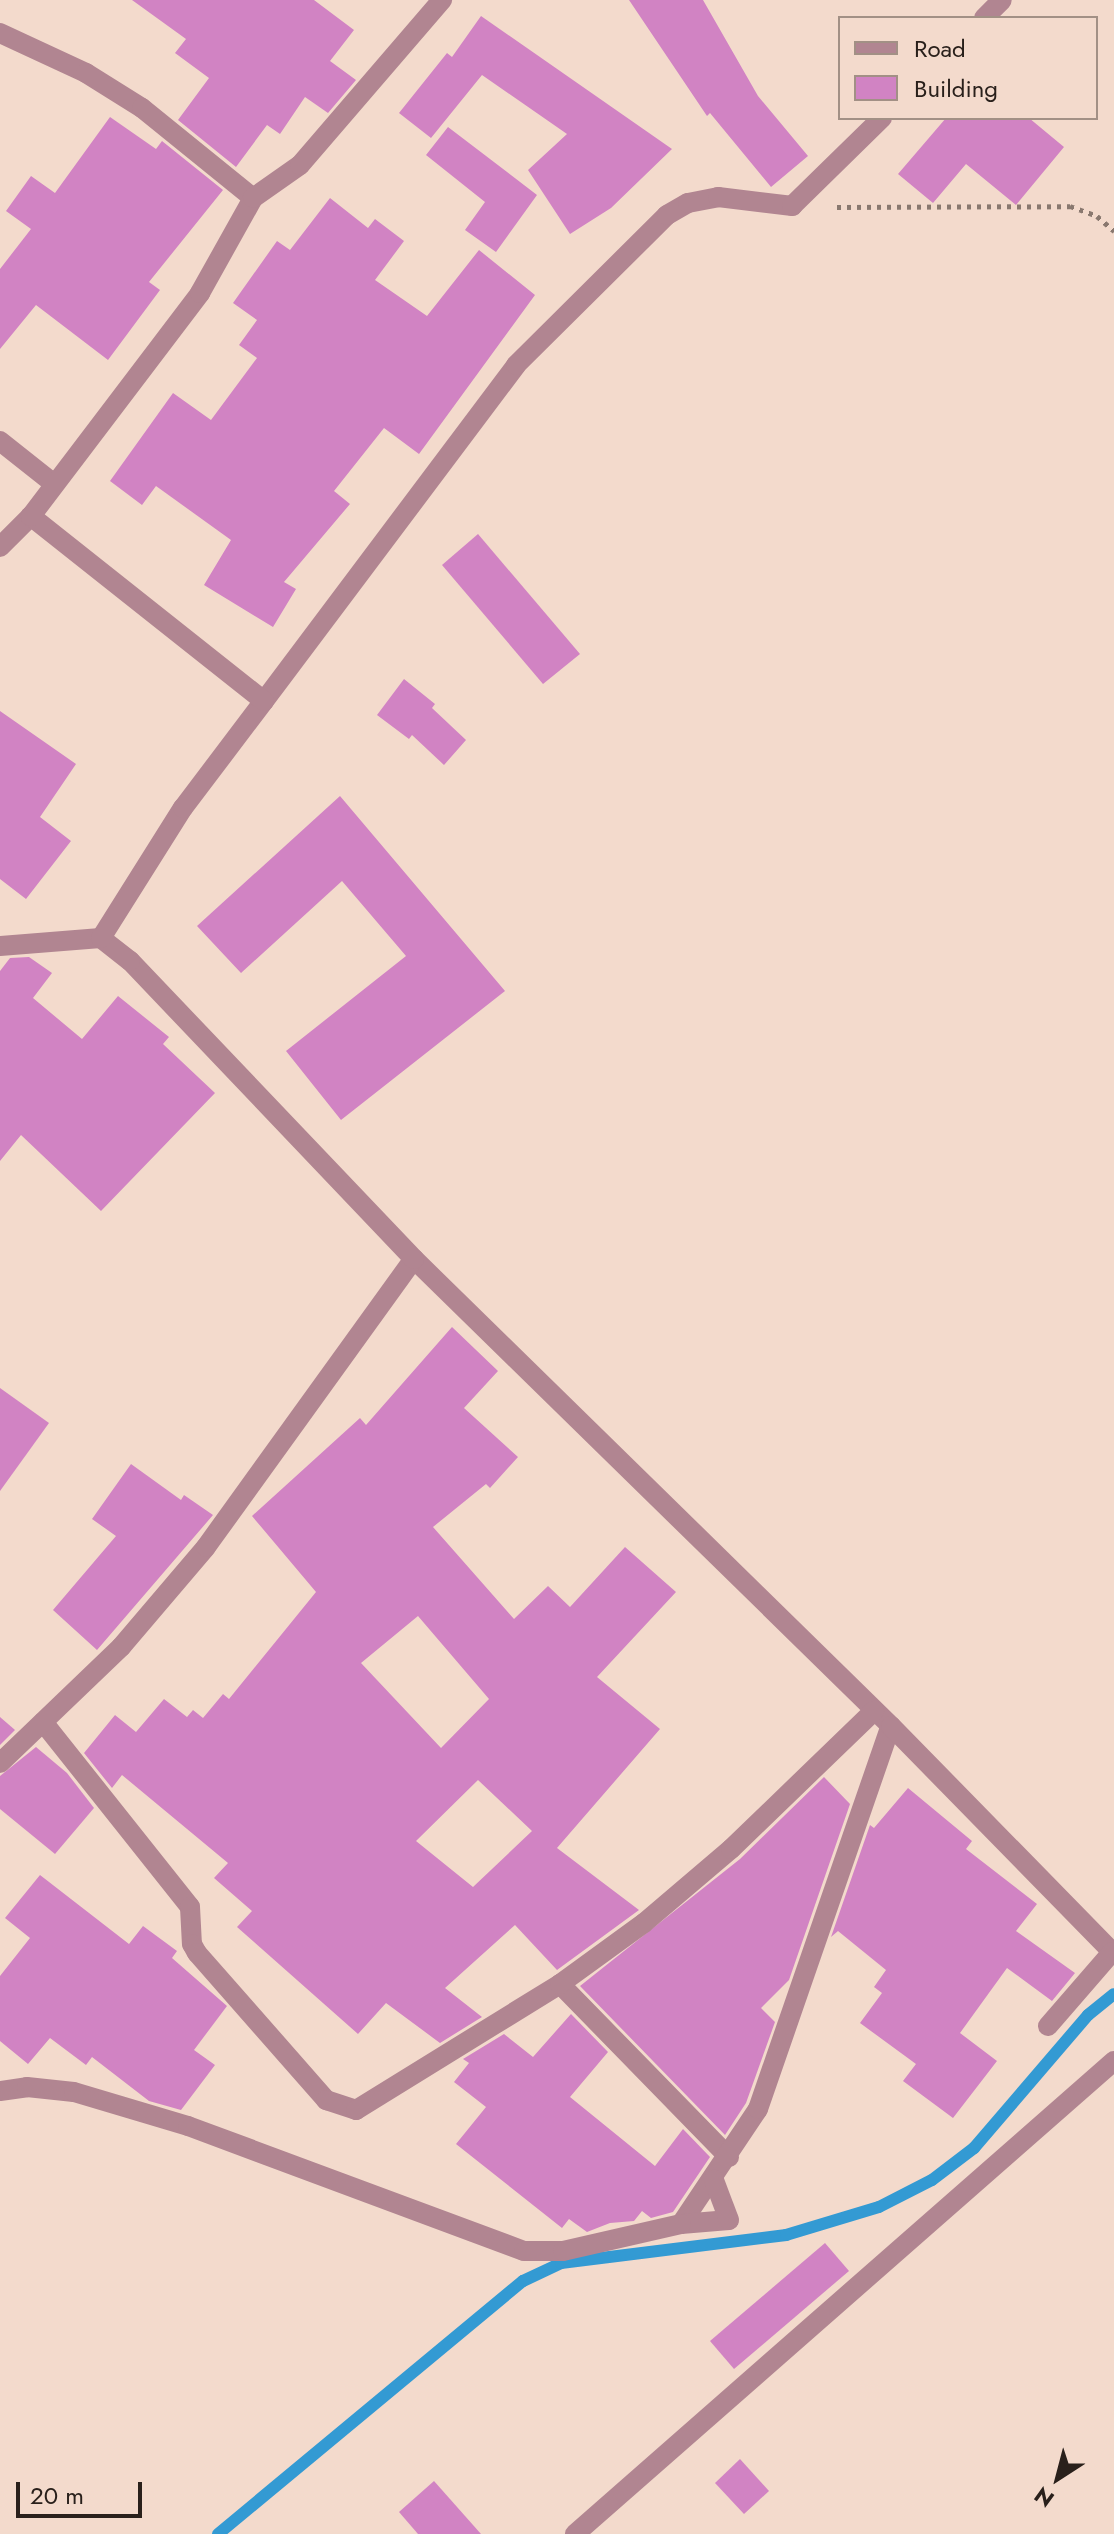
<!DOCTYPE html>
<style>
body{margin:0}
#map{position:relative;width:1114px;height:2534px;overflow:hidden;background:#f3dacc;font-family:Jost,sans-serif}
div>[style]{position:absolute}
.stream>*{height:12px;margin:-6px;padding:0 6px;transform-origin:6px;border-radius:6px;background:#339ad3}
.building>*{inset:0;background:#d183c3}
.path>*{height:5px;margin-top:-2.5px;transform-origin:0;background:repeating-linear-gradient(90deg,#89786f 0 4px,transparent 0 10px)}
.lane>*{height:20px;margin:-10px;padding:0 10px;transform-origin:10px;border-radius:10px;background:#b18591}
.street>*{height:20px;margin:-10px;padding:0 10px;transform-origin:10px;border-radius:10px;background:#b18591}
span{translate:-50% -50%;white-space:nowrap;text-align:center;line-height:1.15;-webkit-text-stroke:7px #f3dacc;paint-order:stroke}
.legend{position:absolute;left:838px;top:16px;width:260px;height:104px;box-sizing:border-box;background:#f3dacc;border:2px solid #a29085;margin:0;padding:10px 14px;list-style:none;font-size:24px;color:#29201b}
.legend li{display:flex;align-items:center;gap:16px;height:40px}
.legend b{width:40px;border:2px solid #a29085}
.north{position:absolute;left:1018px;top:2438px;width:80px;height:80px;-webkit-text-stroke:6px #f3dacc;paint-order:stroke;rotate:216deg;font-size:22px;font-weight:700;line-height:32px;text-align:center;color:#29201b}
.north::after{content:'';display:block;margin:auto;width:28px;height:36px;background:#29201b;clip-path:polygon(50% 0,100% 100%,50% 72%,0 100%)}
.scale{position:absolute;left:16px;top:2482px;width:126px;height:36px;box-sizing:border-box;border:4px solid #29201b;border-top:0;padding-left:10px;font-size:24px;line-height:28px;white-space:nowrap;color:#29201b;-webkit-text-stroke:6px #f3dacc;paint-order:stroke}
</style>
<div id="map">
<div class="stream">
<div style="left:218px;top:2534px;width:396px;rotate:-39.7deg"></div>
<div style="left:523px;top:2281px;width:42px;rotate:-25.3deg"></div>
<div style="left:561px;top:2263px;width:227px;rotate:-7.1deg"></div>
<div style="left:786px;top:2235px;width:97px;rotate:-16.8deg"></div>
<div style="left:879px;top:2207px;width:59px;rotate:-27deg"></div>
<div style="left:932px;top:2180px;width:53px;rotate:-37.3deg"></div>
<div style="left:974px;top:2148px;width:175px;rotate:-49.4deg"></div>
<div style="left:1088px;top:2015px;width:33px;rotate:-39deg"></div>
</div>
<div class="building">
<div style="clip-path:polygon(132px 0,314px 0,354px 30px,330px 61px,356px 80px,328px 113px,305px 97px,280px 134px,267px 125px,236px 167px,178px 120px,209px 78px,175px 53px,186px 39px)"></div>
<div style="clip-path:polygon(629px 0,703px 0,758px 96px,808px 156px,771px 187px,710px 113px,707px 116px)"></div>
<div style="clip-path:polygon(481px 16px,672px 149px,611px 208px,570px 234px,528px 170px,567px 134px,482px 75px,431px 138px,399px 113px,447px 53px,452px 57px)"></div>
<div style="clip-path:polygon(110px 117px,156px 149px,162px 141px,223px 190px,149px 282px,160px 290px,108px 360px,36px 305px,0 349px,0 269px,31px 229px,6px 211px,31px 176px,55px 193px)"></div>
<div style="clip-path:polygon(946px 118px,1029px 118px,1064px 147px,1016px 205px,966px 164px,933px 203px,898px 174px)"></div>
<div style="clip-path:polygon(448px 127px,537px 195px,496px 252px,465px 230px,485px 202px,426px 155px)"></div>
<div style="clip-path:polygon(330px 198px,368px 228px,375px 219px,404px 241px,375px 280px,427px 316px,479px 250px,535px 295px,419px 454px,384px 428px,334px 491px,350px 504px,284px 582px,296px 589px,273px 627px,204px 585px,231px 540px,156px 486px,142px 505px,110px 481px,173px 393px,211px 420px,257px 358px,239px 345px,257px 320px,233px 303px,277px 241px,290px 250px)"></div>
<div style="clip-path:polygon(478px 534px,580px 654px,543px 684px,442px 565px)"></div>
<div style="clip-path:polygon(404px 679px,435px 704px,432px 708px,466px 740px,444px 765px,412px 735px,409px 739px,377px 715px)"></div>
<div style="clip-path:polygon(0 711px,76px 764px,40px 817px,71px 841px,26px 899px,0 879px)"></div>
<div style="clip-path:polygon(340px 796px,505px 991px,341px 1120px,286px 1051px,406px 956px,342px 881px,241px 973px,197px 926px)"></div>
<div style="clip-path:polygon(29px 957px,52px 973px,33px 998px,82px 1039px,118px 996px,169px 1037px,163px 1044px,215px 1093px,101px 1211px,21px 1135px,0 1161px,0 971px,10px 958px)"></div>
<div style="clip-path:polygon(evenodd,452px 1327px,498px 1371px,464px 1408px,518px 1457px,490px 1488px,486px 1484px,433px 1527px,514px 1619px,548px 1586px,570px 1607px,625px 1547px,676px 1592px,597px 1677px,660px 1729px,557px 1848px,639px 1910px,557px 1970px,515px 1925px,445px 1988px,482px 2017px,440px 2043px,386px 2003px,358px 2034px,237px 1927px,252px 1911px,214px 1878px,228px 1863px,122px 1775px,112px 1788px,84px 1753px,115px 1715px,136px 1732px,164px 1699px,187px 1717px,193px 1710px,203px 1718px,223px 1694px,229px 1699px,316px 1592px,252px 1516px,360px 1418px,366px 1425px,452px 1327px,418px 1616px,489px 1699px,441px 1748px,361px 1663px,418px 1616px,452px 1327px,478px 1780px,532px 1831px,473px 1887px,416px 1841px,478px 1780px)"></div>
<div style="clip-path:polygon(0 1388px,49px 1423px,0 1491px)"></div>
<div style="clip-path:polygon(131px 1464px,181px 1500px,184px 1495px,213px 1515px,97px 1650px,53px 1610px,116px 1536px,92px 1519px)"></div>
<div style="clip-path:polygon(0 1717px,15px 1730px,0 1745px)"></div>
<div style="clip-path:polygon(36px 1747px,67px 1773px,94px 1808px,55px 1854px,0 1809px,0 1776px)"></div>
<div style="clip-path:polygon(824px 1777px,850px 1804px,789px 1980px,761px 2008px,775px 2022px,746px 2103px,725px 2135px,580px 1986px,740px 1859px)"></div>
<div style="clip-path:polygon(908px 1788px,972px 1841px,966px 1849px,1037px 1904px,1016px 1931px,1075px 1973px,1052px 2001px,1007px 1968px,960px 2033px,997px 2061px,953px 2118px,903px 2081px,916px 2064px,860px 2023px,882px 1993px,874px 1987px,886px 1970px,838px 1931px,831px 1937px,870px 1825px,874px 1828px)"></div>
<div style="clip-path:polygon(40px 1875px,129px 1944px,143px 1926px,177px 1951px,172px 1958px,227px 2006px,194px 2050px,215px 2065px,181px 2110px,149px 2101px,92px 2057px,86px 2065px,50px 2038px,28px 2064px,0 2041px,0 1976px,30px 1938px,5px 1918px)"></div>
<div style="clip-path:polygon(571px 2014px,608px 2052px,570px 2097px,655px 2166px,683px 2129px,710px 2157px,673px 2212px,651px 2218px,642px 2211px,634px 2221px,610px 2223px,587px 2232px,569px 2219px,562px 2228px,456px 2144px,486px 2107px,454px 2082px,469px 2063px,463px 2059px,504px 2034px,533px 2057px)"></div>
<div style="clip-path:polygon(825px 2243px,849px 2271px,734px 2369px,710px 2341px)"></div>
<div style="clip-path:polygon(740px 2459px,769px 2491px,744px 2514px,715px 2483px)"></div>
<div style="clip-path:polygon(434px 2481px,481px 2534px,418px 2534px,399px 2512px)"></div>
</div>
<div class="path">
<div style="left:837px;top:207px;width:233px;rotate:-0.2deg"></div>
<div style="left:1070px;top:206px;width:29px;rotate:20deg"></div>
<div style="left:1097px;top:216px;width:23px;rotate:41deg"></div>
</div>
<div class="lane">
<div style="left:560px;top:1984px;width:242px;rotate:45.7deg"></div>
<div style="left:681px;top:2224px;width:138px;rotate:-56.2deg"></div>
<div style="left:758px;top:2109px;width:405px;rotate:-70.9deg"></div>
<div style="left:681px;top:2224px;width:48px;rotate:-4.8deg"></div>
<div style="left:729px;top:2220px;width:43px;rotate:-110.6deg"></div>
</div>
<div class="street">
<div style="left:984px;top:18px;width:25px;rotate:-45deg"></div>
<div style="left:0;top:33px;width:95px;rotate:24.9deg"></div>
<div style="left:86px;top:73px;width:66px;rotate:32deg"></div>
<div style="left:142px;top:108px;width:143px;rotate:39deg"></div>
<div style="left:0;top:441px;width:68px;rotate:38.4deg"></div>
<div style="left:0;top:547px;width:44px;rotate:-45deg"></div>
<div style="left:264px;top:701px;width:420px;rotate:-53.1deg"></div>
<div style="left:516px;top:365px;width:213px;rotate:-44.8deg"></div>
<div style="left:667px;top:215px;width:24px;rotate:-30deg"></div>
<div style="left:688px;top:203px;width:31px;rotate:-11deg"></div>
<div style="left:718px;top:197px;width:75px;rotate:6.9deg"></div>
<div style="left:792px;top:206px;width:126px;rotate:-44.4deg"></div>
<div style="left:0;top:946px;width:101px;rotate:-4.5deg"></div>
<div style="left:414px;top:1259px;width:668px;rotate:44.39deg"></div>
<div style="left:891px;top:1726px;width:319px;rotate:45.6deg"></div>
<div style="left:43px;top:1722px;width:236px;rotate:51.5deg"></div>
<div style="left:190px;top:1907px;width:37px;rotate:87deg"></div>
<div style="left:192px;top:1944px;width:10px;rotate:61deg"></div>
<div style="left:197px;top:1953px;width:196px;rotate:48.7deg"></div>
<div style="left:326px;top:2100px;width:32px;rotate:18deg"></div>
<div style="left:356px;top:2110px;width:240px;rotate:-31.7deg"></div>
<div style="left:560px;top:1984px;width:104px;rotate:-36deg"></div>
<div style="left:644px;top:1923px;width:114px;rotate:-40.4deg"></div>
<div style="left:731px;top:1849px;width:199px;rotate:-44deg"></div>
<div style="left:0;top:1763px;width:168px;rotate:-43.8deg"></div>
<div style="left:121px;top:1647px;width:131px;rotate:-49.6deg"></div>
<div style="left:206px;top:1547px;width:355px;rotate:-54.2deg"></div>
<div style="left:414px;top:1259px;width:412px;rotate:-133.6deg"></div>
<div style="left:130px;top:961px;width:37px;rotate:-142deg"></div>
<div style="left:101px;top:938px;width:154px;rotate:-57.8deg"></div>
<div style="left:183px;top:808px;width:134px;rotate:-52.9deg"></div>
<div style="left:264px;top:701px;width:298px;rotate:-141.6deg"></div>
<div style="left:31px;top:516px;width:280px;rotate:-52.8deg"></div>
<div style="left:200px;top:293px;width:109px;rotate:-60.8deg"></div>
<div style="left:253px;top:198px;width:57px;rotate:-35.1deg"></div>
<div style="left:300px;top:165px;width:218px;rotate:-49.3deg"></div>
<div style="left:1048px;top:2026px;width:98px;rotate:-49.1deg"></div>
<div style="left:0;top:2091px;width:27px;rotate:-8deg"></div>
<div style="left:27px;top:2087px;width:47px;rotate:6.1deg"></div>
<div style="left:74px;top:2092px;width:119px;rotate:16.6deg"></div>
<div style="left:188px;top:2126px;width:358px;rotate:20.4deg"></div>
<div style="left:524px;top:2251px;width:39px"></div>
<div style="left:563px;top:2251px;width:121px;rotate:-12.9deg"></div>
<div style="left:575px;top:2534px;width:717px;rotate:-41.27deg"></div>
</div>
<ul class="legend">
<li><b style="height:10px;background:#b18591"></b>Road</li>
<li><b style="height:22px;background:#d183c3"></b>Building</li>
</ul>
<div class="north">N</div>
<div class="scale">20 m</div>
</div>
